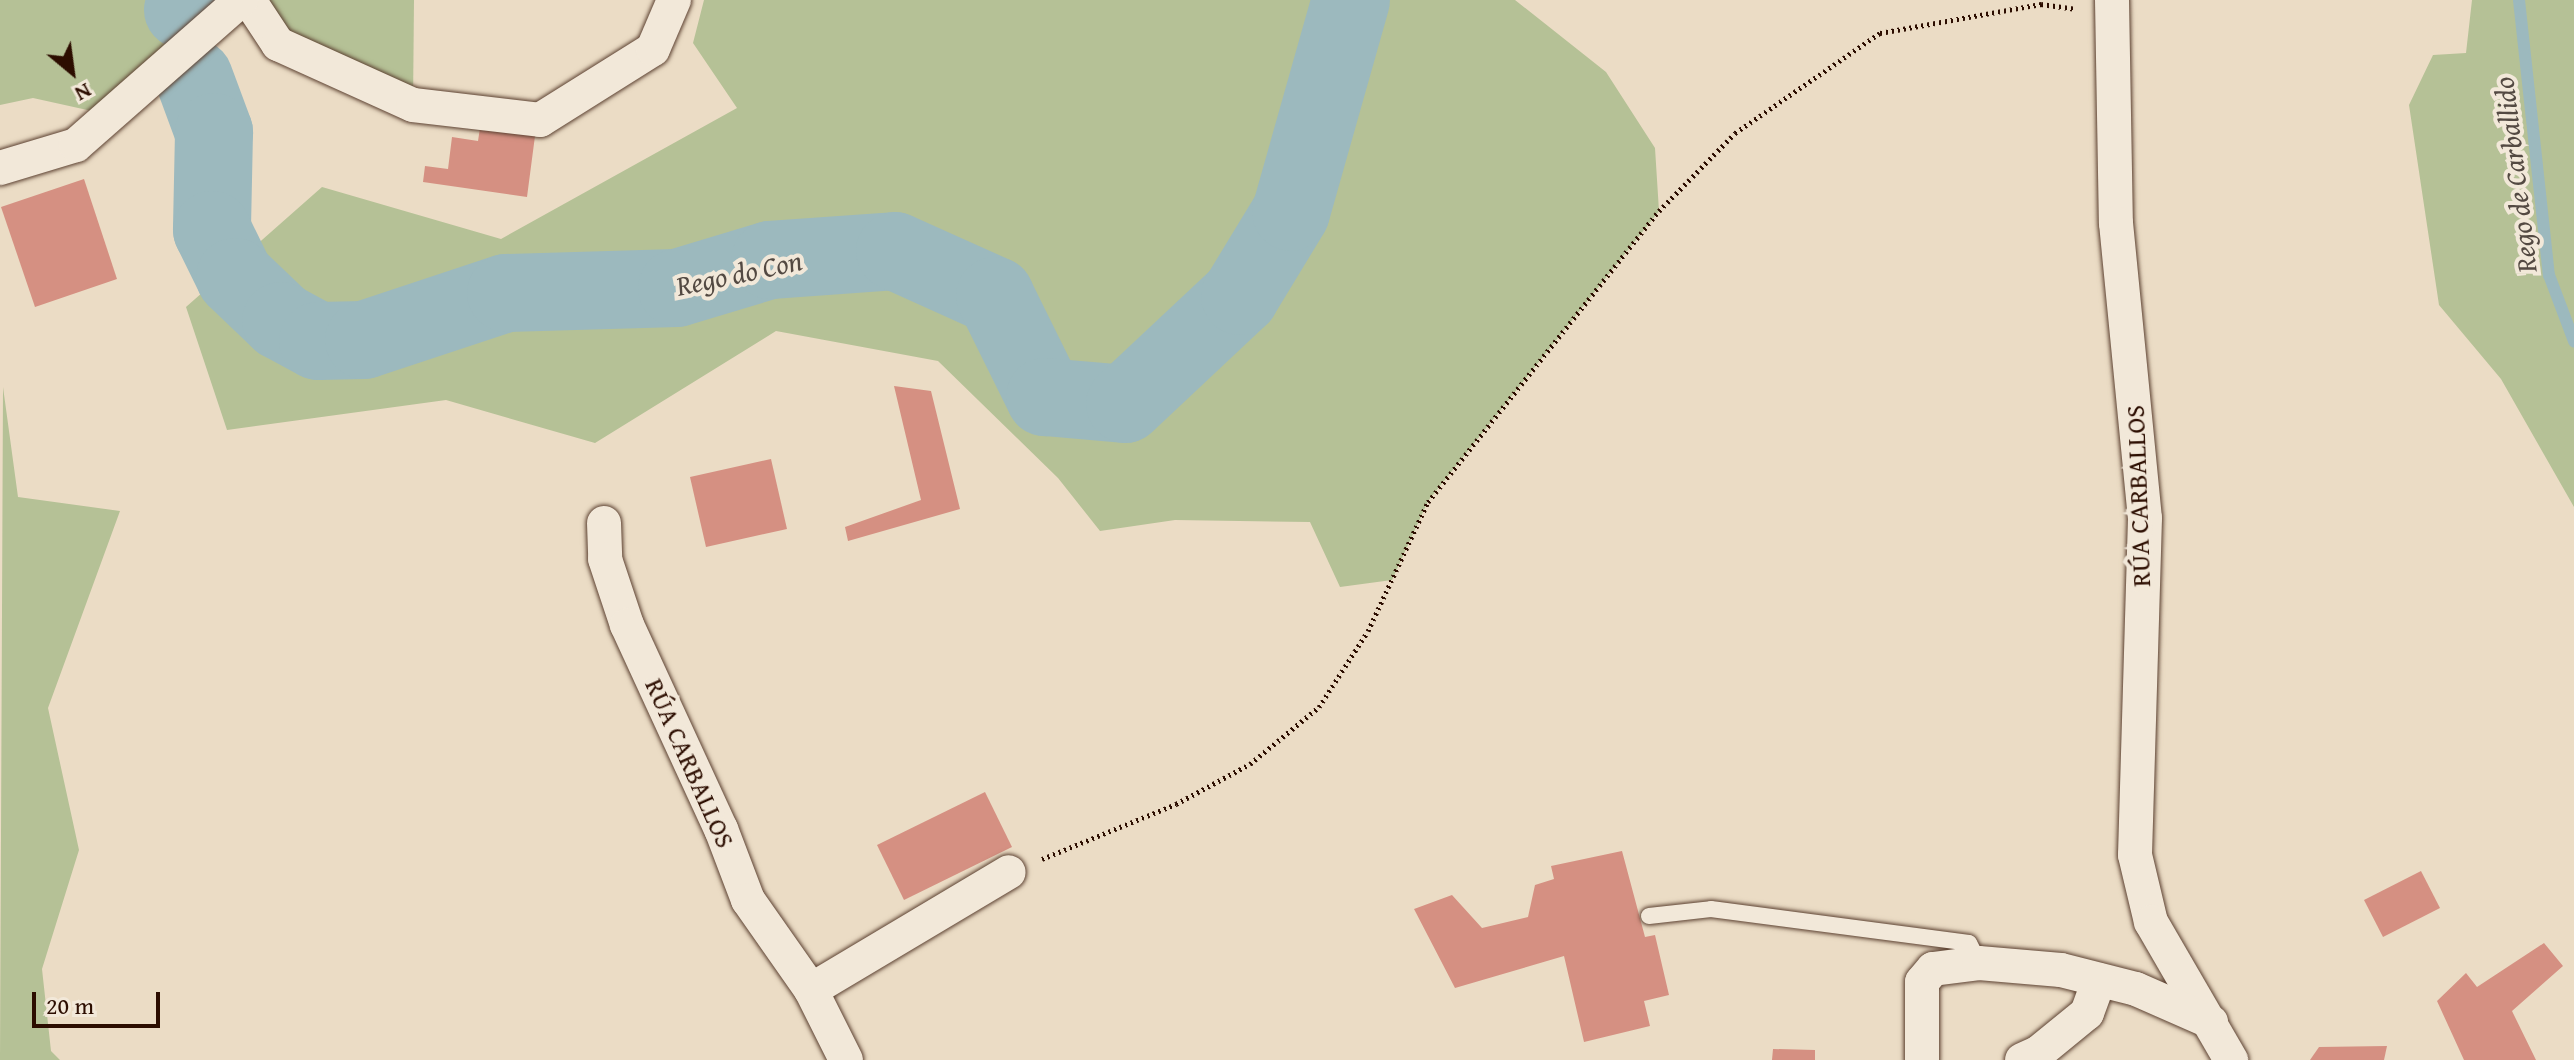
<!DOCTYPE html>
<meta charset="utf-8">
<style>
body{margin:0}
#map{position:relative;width:2574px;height:1060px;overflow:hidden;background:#ebdcc5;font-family:"Gentium Book Plus",serif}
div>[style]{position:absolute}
.green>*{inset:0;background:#b5c196}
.stream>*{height:12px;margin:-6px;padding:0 6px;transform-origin:6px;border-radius:6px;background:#9cb9be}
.river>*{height:78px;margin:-39px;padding:0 39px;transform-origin:39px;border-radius:39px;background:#9cb9be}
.building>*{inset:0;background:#d59082}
.path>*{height:5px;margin-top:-2.5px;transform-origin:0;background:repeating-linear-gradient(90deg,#2c0d00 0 2px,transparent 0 6px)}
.roads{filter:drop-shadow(0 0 2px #5c4131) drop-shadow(0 0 2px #5c4131)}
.lane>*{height:16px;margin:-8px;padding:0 8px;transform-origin:8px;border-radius:8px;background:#f2e8d9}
.street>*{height:34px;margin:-17px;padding:0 17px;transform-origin:17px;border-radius:17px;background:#f2e8d9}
span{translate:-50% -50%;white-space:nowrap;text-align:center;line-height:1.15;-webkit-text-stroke:8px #f2e8d9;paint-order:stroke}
.street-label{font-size:26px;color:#2c0d00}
.water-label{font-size:28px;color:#534942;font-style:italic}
.north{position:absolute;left:32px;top:32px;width:80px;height:80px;-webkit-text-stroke:6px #f2e8d9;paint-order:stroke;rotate:151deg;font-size:22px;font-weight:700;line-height:32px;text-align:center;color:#2c0d00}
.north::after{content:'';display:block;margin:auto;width:28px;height:36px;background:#2c0d00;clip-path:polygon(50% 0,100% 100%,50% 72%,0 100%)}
.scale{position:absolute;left:32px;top:992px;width:128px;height:36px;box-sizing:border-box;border:4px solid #2c0d00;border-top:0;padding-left:10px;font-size:24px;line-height:28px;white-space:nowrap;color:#2c0d00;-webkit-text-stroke:6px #f2e8d9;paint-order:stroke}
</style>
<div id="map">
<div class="green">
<div style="clip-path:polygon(0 0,241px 0,110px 115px,33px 98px,0 105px)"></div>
<div style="clip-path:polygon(249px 0,414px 0,413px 105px,278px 44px)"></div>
<div style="clip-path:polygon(704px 0,1515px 0,1606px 72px,1655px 148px,1659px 211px,1428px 501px,1392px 580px,1340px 587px,1310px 522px,1175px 520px,1100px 531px,1058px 478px,938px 361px,776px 331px,595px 443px,446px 400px,227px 430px,186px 307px,322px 187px,501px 239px,737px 108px,693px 43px)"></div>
<div style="clip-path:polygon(2472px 0,2574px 0,2574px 507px,2501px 379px,2439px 305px,2409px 105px,2433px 55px,2466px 53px)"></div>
<div style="clip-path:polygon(3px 387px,18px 497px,120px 511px,48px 708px,79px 850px,42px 969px,51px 1051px,60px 1060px,0 1060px)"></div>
</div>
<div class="stream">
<div style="left:2519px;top:0;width:277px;rotate:83.8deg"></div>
<div style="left:2549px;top:275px;width:71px;rotate:69.3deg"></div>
</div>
<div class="river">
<div style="left:183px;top:10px;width:15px;rotate:-42deg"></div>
<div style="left:194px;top:78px;width:58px;rotate:69.7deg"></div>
<div style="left:214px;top:132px;width:98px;rotate:91.2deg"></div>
<div style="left:212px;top:230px;width:52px;rotate:63.9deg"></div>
<div style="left:235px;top:277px;width:64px;rotate:43.7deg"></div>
<div style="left:281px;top:321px;width:42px;rotate:28.4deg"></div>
<div style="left:318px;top:341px;width:46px;rotate:-1.2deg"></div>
<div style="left:364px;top:340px;width:150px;rotate:-18.3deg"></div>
<div style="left:506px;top:293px;width:171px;rotate:-1.7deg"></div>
<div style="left:677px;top:288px;width:97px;rotate:-16.8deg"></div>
<div style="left:770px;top:260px;width:125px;rotate:-4.1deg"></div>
<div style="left:895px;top:251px;width:110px;rotate:24.2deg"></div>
<div style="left:995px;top:296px;width:113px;rotate:63.7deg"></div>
<div style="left:1045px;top:397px;width:80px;rotate:5deg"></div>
<div style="left:1125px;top:404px;width:158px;rotate:-43.2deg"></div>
<div style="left:1240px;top:296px;width:98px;rotate:-58.7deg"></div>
<div style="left:1291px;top:212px;width:220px;rotate:-74.2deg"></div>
</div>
<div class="building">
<div style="clip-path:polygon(480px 128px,535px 136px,527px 197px,423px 182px,425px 166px,448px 169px,452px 137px,478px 141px)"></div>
<div style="clip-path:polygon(84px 179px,117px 279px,35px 307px,1px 207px)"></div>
<div style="clip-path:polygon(894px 386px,931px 391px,960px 509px,848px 541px,845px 527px,921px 500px)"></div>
<div style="clip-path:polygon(771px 459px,787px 529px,706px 547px,690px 477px)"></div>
<div style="clip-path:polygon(985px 792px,1012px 847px,904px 900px,877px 845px)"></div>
<div style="clip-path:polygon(1622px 851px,1645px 937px,1655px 935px,1669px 995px,1644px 1001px,1650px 1026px,1584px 1042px,1564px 956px,1455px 988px,1414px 909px,1452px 895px,1482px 928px,1528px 917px,1535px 885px,1554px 879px,1551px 866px)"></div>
<div style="clip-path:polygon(2421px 871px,2440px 908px,2383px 937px,2364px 900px)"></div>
<div style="clip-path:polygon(2544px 943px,2563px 966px,2512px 1011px,2536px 1060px,2464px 1060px,2437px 1001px,2466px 973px,2477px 987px)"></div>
<div style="clip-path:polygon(2387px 1046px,2384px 1060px,2310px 1060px,2319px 1047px)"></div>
<div style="clip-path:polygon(1773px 1049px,1815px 1050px,1815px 1060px,1772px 1060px)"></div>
</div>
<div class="path">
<div style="left:1042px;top:859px;width:145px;rotate:-22.3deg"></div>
<div style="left:1176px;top:804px;width:84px;rotate:-28.4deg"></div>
<div style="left:1250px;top:764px;width:89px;rotate:-39.6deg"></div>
<div style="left:1319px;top:707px;width:90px;rotate:-57.2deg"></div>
<div style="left:1368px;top:631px;width:142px;rotate:-65.1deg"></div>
<div style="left:1428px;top:502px;width:372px;rotate:-51.6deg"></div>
<div style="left:1659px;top:211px;width:109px;rotate:-45.7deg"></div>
<div style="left:1735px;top:133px;width:176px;rotate:-34.6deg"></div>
<div style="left:1880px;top:33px;width:164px;rotate:-10.2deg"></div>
<div style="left:2041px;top:4px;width:34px;rotate:8deg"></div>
</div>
<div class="roads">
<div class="lane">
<div style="left:1649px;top:916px;width:62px;rotate:-6.4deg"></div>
<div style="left:1711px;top:909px;width:260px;rotate:7.5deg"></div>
<div style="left:1969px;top:943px;width:22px;rotate:63deg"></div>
</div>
<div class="street">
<div style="left:249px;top:0;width:53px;rotate:56.6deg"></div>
<div style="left:278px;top:44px;width:148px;rotate:24.3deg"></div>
<div style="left:413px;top:105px;width:128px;rotate:6.7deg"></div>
<div style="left:540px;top:120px;width:133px;rotate:-32.1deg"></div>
<div style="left:653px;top:49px;width:53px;rotate:-66.8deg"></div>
<div style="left:2112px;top:0;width:223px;rotate:89deg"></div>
<div style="left:2116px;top:223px;width:296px;rotate:84.4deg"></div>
<div style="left:2145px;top:518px;width:337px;rotate:91.7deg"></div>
<div style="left:2135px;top:855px;width:69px;rotate:76.6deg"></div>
<div style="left:2151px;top:922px;width:160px;rotate:59.9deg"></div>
<div style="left:0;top:168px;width:79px;rotate:-16.8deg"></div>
<div style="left:76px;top:145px;width:220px;rotate:-41.3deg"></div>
<div style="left:604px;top:523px;width:36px;rotate:88deg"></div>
<div style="left:605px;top:559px;width:70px;rotate:71.6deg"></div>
<div style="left:627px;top:625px;width:225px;rotate:65.3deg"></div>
<div style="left:721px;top:829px;width:76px;rotate:69.2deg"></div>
<div style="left:748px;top:900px;width:110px;rotate:55deg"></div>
<div style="left:811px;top:990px;width:78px;rotate:63.4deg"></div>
<div style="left:811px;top:990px;width:230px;rotate:-30.8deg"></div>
<div style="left:1922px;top:1060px;width:78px;rotate:-90deg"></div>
<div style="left:1922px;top:982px;width:17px;rotate:-50deg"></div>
<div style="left:1933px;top:969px;width:46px;rotate:-7.4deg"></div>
<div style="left:1979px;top:963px;width:82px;rotate:4.9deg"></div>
<div style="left:2061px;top:970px;width:77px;rotate:14.2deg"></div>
<div style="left:2136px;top:989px;width:82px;rotate:23.7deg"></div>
<div style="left:2022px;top:1060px;width:17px;rotate:-24deg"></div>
<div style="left:2038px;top:1053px;width:63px;rotate:-39.2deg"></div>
<div style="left:2087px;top:1013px;width:35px;rotate:-70deg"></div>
</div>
</div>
<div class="street-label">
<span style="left:2138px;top:496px;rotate:-92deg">RÚA CARBALLOS</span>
<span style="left:690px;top:763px;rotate:66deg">RÚA CARBALLOS</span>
</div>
<div class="water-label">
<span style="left:2515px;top:175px;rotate:-97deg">Rego de Carballido</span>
<span style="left:739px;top:273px;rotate:-12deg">Rego do Con</span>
</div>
<div class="north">N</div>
<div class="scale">20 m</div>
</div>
